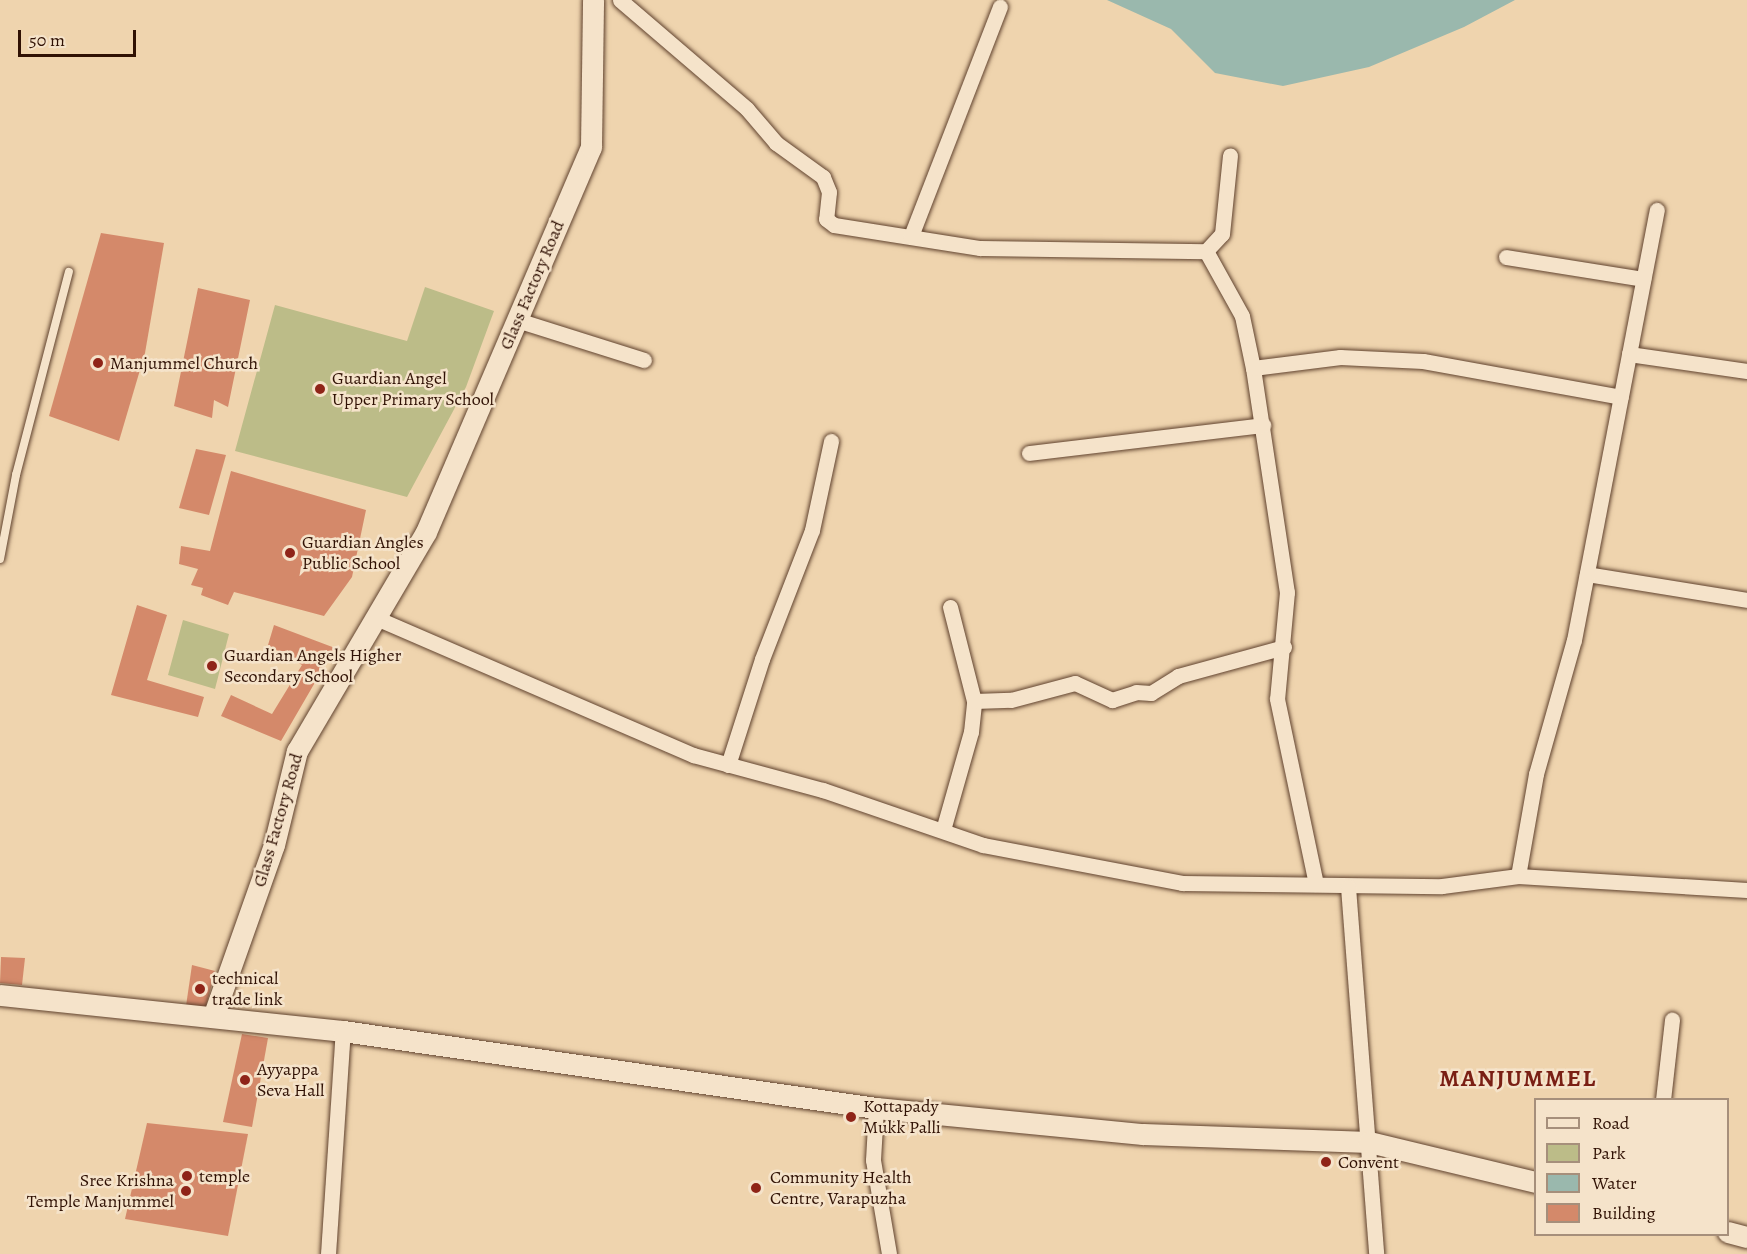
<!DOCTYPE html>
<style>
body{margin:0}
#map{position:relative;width:1747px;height:1254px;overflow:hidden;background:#efd4ae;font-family:Alegreya,serif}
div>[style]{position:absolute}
.green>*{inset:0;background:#bcbc88}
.water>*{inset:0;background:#9ab8ad}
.building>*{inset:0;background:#d4896a}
.roads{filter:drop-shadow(0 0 2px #60422e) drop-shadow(0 0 2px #60422e)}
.lane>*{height:8px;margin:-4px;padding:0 4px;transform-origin:4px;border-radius:4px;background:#f5e3ca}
.street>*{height:15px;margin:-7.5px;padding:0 7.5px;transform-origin:7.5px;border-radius:7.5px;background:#f5e3ca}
.secondary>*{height:21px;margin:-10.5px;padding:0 10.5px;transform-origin:10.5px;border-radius:10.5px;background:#f5e3ca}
.dots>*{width:16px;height:16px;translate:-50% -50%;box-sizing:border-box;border:3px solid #f5e3ca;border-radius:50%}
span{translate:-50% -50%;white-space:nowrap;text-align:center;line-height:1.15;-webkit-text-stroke:5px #f5e3ca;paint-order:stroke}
.street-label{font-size:18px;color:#301104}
.poi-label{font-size:18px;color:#301104}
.left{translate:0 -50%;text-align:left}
.right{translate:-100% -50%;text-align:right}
.district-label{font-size:24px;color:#7a1f14;font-weight:700;letter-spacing:1.5px}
.legend{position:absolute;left:1534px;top:1098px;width:195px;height:138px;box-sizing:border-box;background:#f5e3ca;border:2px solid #a68f7b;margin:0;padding:8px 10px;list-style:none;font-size:18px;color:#301104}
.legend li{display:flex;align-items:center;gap:12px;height:30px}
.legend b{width:30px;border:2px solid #a68f7b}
.scale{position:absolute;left:18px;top:30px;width:118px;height:27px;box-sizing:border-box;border:3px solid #301104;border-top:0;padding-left:8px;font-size:18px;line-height:21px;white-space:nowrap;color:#301104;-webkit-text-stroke:4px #f5e3ca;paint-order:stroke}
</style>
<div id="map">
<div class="green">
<div style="clip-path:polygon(425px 287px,494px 311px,466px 387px,407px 497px,235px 451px,275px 305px,407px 341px)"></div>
<div style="clip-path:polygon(183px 620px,229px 634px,215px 689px,168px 675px)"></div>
</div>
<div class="water">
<div style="clip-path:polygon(1107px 0,1515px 0,1464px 27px,1369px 67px,1283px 86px,1215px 73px,1171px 29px)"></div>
</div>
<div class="building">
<div style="clip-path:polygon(101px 233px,164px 243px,145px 353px,119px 441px,49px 416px)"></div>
<div style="clip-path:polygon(198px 288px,250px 300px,228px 407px,214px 400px,212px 418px,174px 406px)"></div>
<div style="clip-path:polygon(196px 449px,226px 455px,209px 515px,179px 508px)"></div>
<div style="clip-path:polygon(231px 471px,366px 510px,352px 577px,324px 616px,234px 592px,228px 605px,201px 595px,203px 588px,191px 585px,198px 569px,179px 564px,181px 546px,210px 551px)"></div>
<div style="clip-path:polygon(137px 605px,167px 615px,147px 680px,204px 697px,198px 717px,111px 695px)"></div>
<div style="clip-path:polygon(274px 625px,335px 648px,281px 741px,221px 716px,231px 695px,272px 714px,302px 665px,268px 645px)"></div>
<div style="clip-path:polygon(1px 957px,25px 958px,22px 985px,0 983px)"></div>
<div style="clip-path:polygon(192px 965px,215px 971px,206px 1007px,186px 1006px)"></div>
<div style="clip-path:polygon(242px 1034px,268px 1038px,252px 1127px,223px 1122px)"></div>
<div style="clip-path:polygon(147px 1123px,248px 1134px,228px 1236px,125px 1219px)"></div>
</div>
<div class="roads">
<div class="lane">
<div style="left:0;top:559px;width:86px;rotate:-79.2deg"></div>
<div style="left:16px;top:475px;width:210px;rotate:-75.4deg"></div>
</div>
<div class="street">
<div style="left:620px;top:0;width:167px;rotate:40.6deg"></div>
<div style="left:747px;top:109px;width:45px;rotate:49.5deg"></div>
<div style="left:776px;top:143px;width:58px;rotate:35.9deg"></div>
<div style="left:823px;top:177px;width:16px;rotate:68deg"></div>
<div style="left:829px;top:192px;width:27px;rotate:96deg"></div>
<div style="left:826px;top:219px;width:10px;rotate:37deg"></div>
<div style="left:834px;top:225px;width:148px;rotate:9deg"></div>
<div style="left:980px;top:248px;width:226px;rotate:0.8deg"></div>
<div style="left:1206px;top:251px;width:23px;rotate:-47deg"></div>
<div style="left:1222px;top:234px;width:79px;rotate:-84.2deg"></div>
<div style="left:911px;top:236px;width:246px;rotate:-68.8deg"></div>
<div style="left:1206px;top:251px;width:74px;rotate:61deg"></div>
<div style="left:1242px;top:316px;width:53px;rotate:78.1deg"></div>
<div style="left:1253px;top:368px;width:227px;rotate:81.4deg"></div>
<div style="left:1287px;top:592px;width:107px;rotate:95.3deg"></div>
<div style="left:1277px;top:699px;width:189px;rotate:78.1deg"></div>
<div style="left:1506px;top:257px;width:139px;rotate:9.1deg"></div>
<div style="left:517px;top:320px;width:133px;rotate:17.5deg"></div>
<div style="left:1629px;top:354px;width:119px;rotate:8.2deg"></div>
<div style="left:1253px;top:368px;width:88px;rotate:-7.2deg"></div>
<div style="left:1340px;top:357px;width:83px;rotate:2.8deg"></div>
<div style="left:1423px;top:361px;width:201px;rotate:10.3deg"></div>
<div style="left:1029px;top:453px;width:236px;rotate:-6.8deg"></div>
<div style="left:1587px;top:574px;width:162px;rotate:9.2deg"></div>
<div style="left:374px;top:617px;width:348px;rotate:23.4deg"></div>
<div style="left:693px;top:755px;width:135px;rotate:15.1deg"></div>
<div style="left:823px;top:790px;width:169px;rotate:19deg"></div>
<div style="left:983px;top:845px;width:203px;rotate:10.8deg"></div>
<div style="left:1182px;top:883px;width:260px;rotate:0.7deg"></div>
<div style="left:1442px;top:886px;width:77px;rotate:-7.5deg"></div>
<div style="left:1518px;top:876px;width:229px;rotate:3.5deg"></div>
<div style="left:974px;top:701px;width:37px;rotate:-2deg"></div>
<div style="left:1011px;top:700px;width:66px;rotate:-14.9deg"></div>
<div style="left:1075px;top:683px;width:41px;rotate:24.7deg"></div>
<div style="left:1112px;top:700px;width:25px;rotate:-18deg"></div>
<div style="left:1136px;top:692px;width:15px;rotate:4deg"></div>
<div style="left:1151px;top:693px;width:32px;rotate:-32deg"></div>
<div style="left:1178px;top:676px;width:110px;rotate:-15.3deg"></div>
<div style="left:728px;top:765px;width:111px;rotate:-72.2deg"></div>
<div style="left:762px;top:659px;width:138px;rotate:-68.8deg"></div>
<div style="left:812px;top:530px;width:91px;rotate:-77.9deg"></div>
<div style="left:943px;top:830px;width:102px;rotate:-74.1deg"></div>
<div style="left:971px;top:732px;width:31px;rotate:-84deg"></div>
<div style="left:974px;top:701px;width:97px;rotate:-104.3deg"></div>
<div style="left:1518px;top:876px;width:104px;rotate:-80deg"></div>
<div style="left:1536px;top:774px;width:139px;rotate:-74.2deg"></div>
<div style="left:1574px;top:640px;width:438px;rotate:-79.1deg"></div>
<div style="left:1348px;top:887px;width:368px;rotate:85.6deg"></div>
<div style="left:1663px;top:1100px;width:81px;rotate:-83.6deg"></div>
<div style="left:876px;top:1108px;width:52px;rotate:93.3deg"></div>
<div style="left:873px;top:1160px;width:95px;rotate:80.3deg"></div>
<div style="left:328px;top:1254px;width:224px;rotate:-86.2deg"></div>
</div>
<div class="secondary">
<div style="left:0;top:995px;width:345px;rotate:6deg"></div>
<div style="left:343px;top:1031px;width:539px;rotate:8.22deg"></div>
<div style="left:876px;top:1108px;width:268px;rotate:5.6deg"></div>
<div style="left:1143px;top:1134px;width:226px;rotate:2deg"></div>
<div style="left:1369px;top:1142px;width:172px;rotate:13.5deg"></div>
<div style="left:213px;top:1017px;width:182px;rotate:-70.5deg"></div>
<div style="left:274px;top:845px;width:97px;rotate:-76.3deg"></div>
<div style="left:297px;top:751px;width:254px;rotate:-59.5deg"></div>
<div style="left:426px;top:532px;width:419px;rotate:-66.8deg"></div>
<div style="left:591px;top:147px;width:147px;rotate:-89.2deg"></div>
<div style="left:1728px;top:1232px;width:20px;rotate:15deg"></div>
</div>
</div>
<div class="dots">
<div style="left:98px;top:363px;background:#8f2418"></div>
<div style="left:320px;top:389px;background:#8f2418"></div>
<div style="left:290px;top:553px;background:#8f2418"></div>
<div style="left:212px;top:666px;background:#8f2418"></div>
<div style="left:200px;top:989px;background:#8f2418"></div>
<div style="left:245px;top:1080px;background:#8f2418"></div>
<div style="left:851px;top:1117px;background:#8f2418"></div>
<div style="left:1326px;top:1162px;background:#8f2418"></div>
<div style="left:187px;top:1176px;background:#8f2418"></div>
<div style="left:756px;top:1188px;background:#8f2418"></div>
<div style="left:186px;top:1191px;background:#8f2418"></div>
</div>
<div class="street-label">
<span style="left:532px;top:285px;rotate:-67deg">Glass Factory Road</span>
<span style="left:278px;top:820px;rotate:-74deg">Glass Factory Road</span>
</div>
<div class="poi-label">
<span class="left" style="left:110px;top:363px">Manjummel Church</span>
<span class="left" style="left:332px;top:389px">Guardian Angel<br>Upper Primary School</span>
<span class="left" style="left:302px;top:553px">Guardian Angles<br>Public School</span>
<span class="left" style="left:224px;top:666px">Guardian Angels Higher<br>Secondary School</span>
<span class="left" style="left:212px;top:989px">technical<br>trade link</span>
<span class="left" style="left:257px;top:1080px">Ayyappa<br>Seva Hall</span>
<span class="left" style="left:863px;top:1117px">Kottapady<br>Mukk Palli</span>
<span class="left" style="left:1338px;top:1162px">Convent</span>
<span class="left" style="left:199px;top:1176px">temple</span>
<span class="left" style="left:770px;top:1188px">Community Health<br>Centre, Varapuzha</span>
<span class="right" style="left:174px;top:1191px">Sree Krishna<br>Temple Manjummel</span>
</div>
<div class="district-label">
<span style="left:1518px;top:1079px">MANJUMMEL</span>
</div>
<ul class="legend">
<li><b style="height:8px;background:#f5e3ca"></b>Road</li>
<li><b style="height:16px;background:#bcbc88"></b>Park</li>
<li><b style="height:16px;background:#9ab8ad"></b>Water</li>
<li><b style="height:16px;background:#d4896a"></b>Building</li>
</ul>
<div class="scale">50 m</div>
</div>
